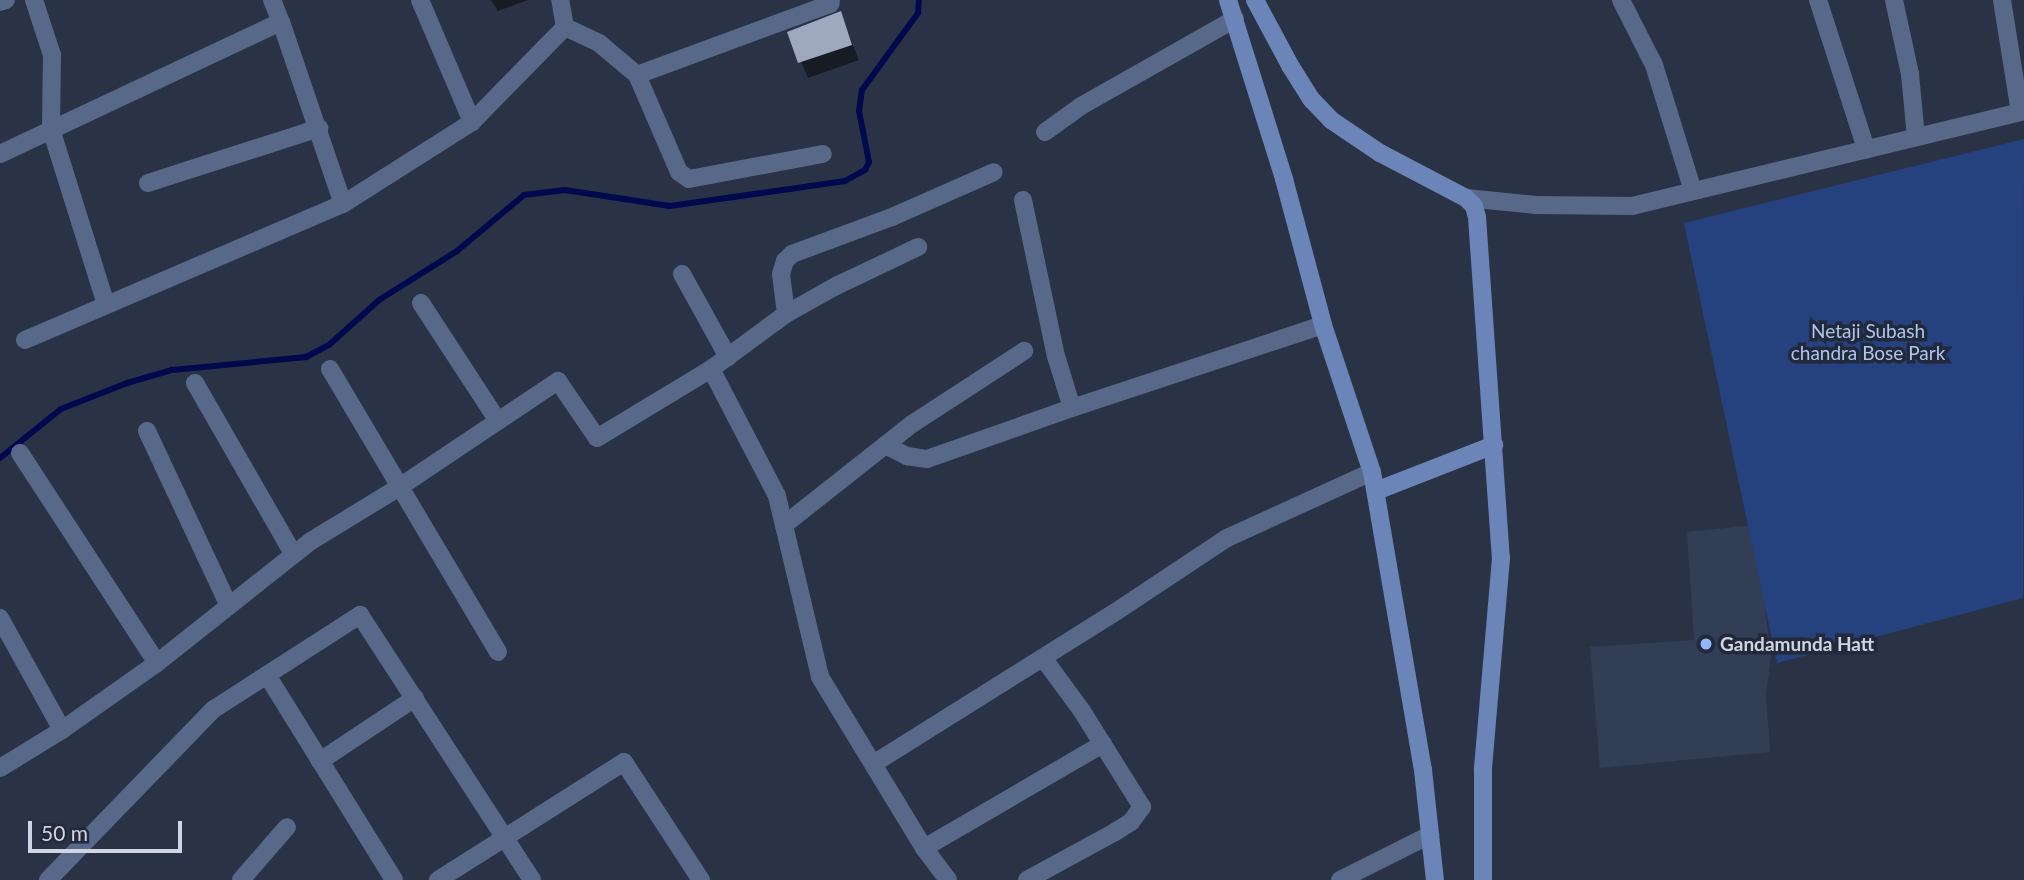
<!DOCTYPE html>
<style>
body{margin:0}
#map{position:relative;width:2024px;height:880px;overflow:hidden;background:#2a3345;font-family:Lato,sans-serif}
div>[style]{position:absolute}
.built>*{inset:0;background:#323e55}
.green>*{inset:0;background:#26427e}
.shadow>*{inset:0;background:#0007}
.stream>*{height:6px;margin:-3px;padding:0 3px;transform-origin:3px;border-radius:3px;background:#00094d}
.building>*{inset:0;background:#9ea9bf}
.street>*{height:18px;margin:-9px;padding:0 9px;transform-origin:9px;border-radius:9px;background:#586888}
.secondary>*{height:18px;margin:-9px;padding:0 9px;transform-origin:9px;border-radius:9px;background:#6b85b8}
.dots>*{width:19px;height:19px;translate:-50% -50%;box-sizing:border-box;border:4px solid #21293a;border-radius:50%}
span{translate:-50% -50%;white-space:nowrap;text-align:center;line-height:1.15;-webkit-text-stroke:7px #21293a;paint-order:stroke}
.park-label{font-size:19px;color:#b0c5ed}
.poi-label{font-size:19px;color:#cfd5e1;font-weight:700}
.left{translate:0 -50%;text-align:left}
.scale{position:absolute;left:28px;top:821px;width:154px;height:32px;box-sizing:border-box;border:4px solid #cfd5e1;border-top:0;padding-left:9px;font-size:21px;line-height:24px;white-space:nowrap;color:#cfd5e1;-webkit-text-stroke:5px #21293a;paint-order:stroke}
</style>
<div id="map">
<div class="built">
<div style="clip-path:polygon(1755px 525px,1771px 657px,1766px 695px,1770px 752px,1600px 768px,1590px 647px,1694px 640px,1687px 532px)"></div>
</div>
<div class="green">
<div style="clip-path:polygon(2024px 139px,2023px 598px,1777px 663px,1684px 223px)"></div>
</div>
<div class="shadow">
<div style="clip-path:polygon(491px 0,528px 0,498px 11px)"></div>
<div style="clip-path:polygon(840px 14px,859px 60px,808px 78px,789px 33px)"></div>
</div>
<div class="stream">
<div style="left:0;top:458px;width:78px;rotate:-38.8deg"></div>
<div style="left:61px;top:409px;width:71px;rotate:-21.5deg"></div>
<div style="left:127px;top:383px;width:47px;rotate:-16.1deg"></div>
<div style="left:172px;top:370px;width:135px;rotate:-5.5deg"></div>
<div style="left:306px;top:357px;width:27px;rotate:-28deg"></div>
<div style="left:330px;top:344px;width:66px;rotate:-41.9deg"></div>
<div style="left:379px;top:300px;width:92px;rotate:-32.1deg"></div>
<div style="left:457px;top:251px;width:87px;rotate:-39.9deg"></div>
<div style="left:524px;top:195px;width:41px;rotate:-7deg"></div>
<div style="left:565px;top:190px;width:106px;rotate:8.7deg"></div>
<div style="left:670px;top:206px;width:177px;rotate:-8.1deg"></div>
<div style="left:845px;top:181px;width:23px;rotate:-29deg"></div>
<div style="left:865px;top:170px;width:9px;rotate:-63deg"></div>
<div style="left:869px;top:162px;width:52px;rotate:-101.1deg"></div>
<div style="left:859px;top:111px;width:21px;rotate:-82deg"></div>
<div style="left:862px;top:90px;width:95px;rotate:-54deg"></div>
<div style="left:918px;top:13px;width:13px;rotate:-86deg"></div>
</div>
<div class="building">
<div style="clip-path:polygon(841px 11px,852px 45px,798px 63px,787px 32px)"></div>
</div>
<div class="street">
<div style="left:34px;top:0;width:58px;rotate:71.9deg"></div>
<div style="left:52px;top:55px;width:74px;rotate:90.8deg"></div>
<div style="left:51px;top:129px;width:184px;rotate:72.6deg"></div>
<div style="left:272px;top:0;width:24px;rotate:68deg"></div>
<div style="left:420px;top:0;width:133px;rotate:66.9deg"></div>
<div style="left:1621px;top:0;width:73px;rotate:63.1deg"></div>
<div style="left:1654px;top:65px;width:132px;rotate:72.8deg"></div>
<div style="left:1818px;top:0;width:157px;rotate:72.1deg"></div>
<div style="left:1894px;top:0;width:76px;rotate:77.8deg"></div>
<div style="left:1910px;top:74px;width:63px;rotate:84.6deg"></div>
<div style="left:2002px;top:0;width:113px;rotate:80.9deg"></div>
<div style="left:0;top:2px;width:6px;rotate:-18deg"></div>
<div style="left:565px;top:27px;width:38px;rotate:25deg"></div>
<div style="left:599px;top:43px;width:50px;rotate:40.1deg"></div>
<div style="left:637px;top:75px;width:106px;rotate:66.6deg"></div>
<div style="left:679px;top:172px;width:12px;rotate:35deg"></div>
<div style="left:689px;top:179px;width:136px;rotate:-10.6deg"></div>
<div style="left:637px;top:75px;width:206px;rotate:-20.2deg"></div>
<div style="left:830px;top:4px;width:4px;rotate:-76deg"></div>
<div style="left:1045px;top:132px;width:44px;rotate:-35.8deg"></div>
<div style="left:1081px;top:106px;width:177px;rotate:-29.5deg"></div>
<div style="left:0;top:154px;width:310px;rotate:-25.2deg"></div>
<div style="left:281px;top:22px;width:192px;rotate:71.2deg"></div>
<div style="left:148px;top:183px;width:180px;rotate:-17.8deg"></div>
<div style="left:1466px;top:198px;width:70px;rotate:5.7deg"></div>
<div style="left:1536px;top:205px;width:96px;rotate:0.6deg"></div>
<div style="left:1632px;top:206px;width:403px;rotate:-13.6deg"></div>
<div style="left:1023px;top:200px;width:159px;rotate:78.1deg"></div>
<div style="left:1056px;top:356px;width:54px;rotate:72.9deg"></div>
<div style="left:1072px;top:408px;width:264px;rotate:-18.3deg"></div>
<div style="left:682px;top:274px;width:95px;rotate:61deg"></div>
<div style="left:421px;top:303px;width:141px;rotate:56.9deg"></div>
<div style="left:786px;top:314px;width:40px;rotate:-97.1deg"></div>
<div style="left:781px;top:274px;width:14px;rotate:-73deg"></div>
<div style="left:785px;top:261px;width:10px;rotate:-45deg"></div>
<div style="left:792px;top:254px;width:107px;rotate:-20.3deg"></div>
<div style="left:892px;top:217px;width:111px;rotate:-23.8deg"></div>
<div style="left:25px;top:340px;width:346px;rotate:-23.2deg"></div>
<div style="left:343px;top:204px;width:153px;rotate:-32.4deg"></div>
<div style="left:472px;top:122px;width:133px;rotate:-45.6deg"></div>
<div style="left:565px;top:27px;width:27px;rotate:-100deg"></div>
<div style="left:330px;top:369px;width:329px;rotate:59.3deg"></div>
<div style="left:711px;top:369px;width:93px;rotate:-36.3deg"></div>
<div style="left:786px;top:314px;width:57px;rotate:-29.2deg"></div>
<div style="left:836px;top:286px;width:91px;rotate:-25.4deg"></div>
<div style="left:195px;top:383px;width:198px;rotate:60.1deg"></div>
<div style="left:147px;top:431px;width:193px;rotate:64.9deg"></div>
<div style="left:885px;top:445px;width:25px;rotate:27deg"></div>
<div style="left:907px;top:456px;width:20px;rotate:9deg"></div>
<div style="left:927px;top:459px;width:154px;rotate:-19.4deg"></div>
<div style="left:20px;top:453px;width:251px;rotate:56.9deg"></div>
<div style="left:157px;top:663px;width:196px;rotate:-38.4deg"></div>
<div style="left:311px;top:541px;width:105px;rotate:-31.4deg"></div>
<div style="left:401px;top:486px;width:189px;rotate:-33.8deg"></div>
<div style="left:558px;top:381px;width:69px;rotate:55.6deg"></div>
<div style="left:597px;top:438px;width:133px;rotate:-31.2deg"></div>
<div style="left:711px;top:369px;width:143px;rotate:62.5deg"></div>
<div style="left:777px;top:496px;width:186px;rotate:76.6deg"></div>
<div style="left:820px;top:677px;width:200px;rotate:58.7deg"></div>
<div style="left:924px;top:848px;width:40px;rotate:53deg"></div>
<div style="left:784px;top:525px;width:163px;rotate:-38.3deg"></div>
<div style="left:912px;top:424px;width:134px;rotate:-33.1deg"></div>
<div style="left:0;top:618px;width:128px;rotate:61deg"></div>
<div style="left:267px;top:675px;width:241px;rotate:58.2deg"></div>
<div style="left:320px;top:761px;width:114px;rotate:-33.6deg"></div>
<div style="left:873px;top:764px;width:284px;rotate:-32.1deg"></div>
<div style="left:1114px;top:613px;width:136px;rotate:-33.6deg"></div>
<div style="left:1227px;top:538px;width:159px;rotate:-24.5deg"></div>
<div style="left:0;top:768px;width:73px;rotate:-31.5deg"></div>
<div style="left:62px;top:730px;width:116px;rotate:-35.2deg"></div>
<div style="left:924px;top:848px;width:207px;rotate:-30.2deg"></div>
<div style="left:48px;top:880px;width:238px;rotate:-45.9deg"></div>
<div style="left:214px;top:709px;width:174px;rotate:-32.8deg"></div>
<div style="left:360px;top:615px;width:316px;rotate:57deg"></div>
<div style="left:241px;top:880px;width:70px;rotate:-49deg"></div>
<div style="left:438px;top:880px;width:220px;rotate:-32.4deg"></div>
<div style="left:624px;top:762px;width:141px;rotate:56.9deg"></div>
<div style="left:1027px;top:880px;width:100px;rotate:-28.6deg"></div>
<div style="left:1115px;top:832px;width:19px;rotate:-32deg"></div>
<div style="left:1131px;top:822px;width:19px;rotate:-54deg"></div>
<div style="left:1142px;top:807px;width:113px;rotate:-122deg"></div>
<div style="left:1082px;top:711px;width:66px;rotate:-126.3deg"></div>
<div style="left:1340px;top:880px;width:101px;rotate:-26.6deg"></div>
</div>
<div class="secondary">
<div style="left:1228px;top:0;width:188px;rotate:72.6deg"></div>
<div style="left:1284px;top:179px;width:151px;rotate:75deg"></div>
<div style="left:1323px;top:325px;width:155px;rotate:71.6deg"></div>
<div style="left:1372px;top:472px;width:302px;rotate:80.3deg"></div>
<div style="left:1423px;top:770px;width:111px;rotate:83.8deg"></div>
<div style="left:1255px;top:0;width:76px;rotate:61.8deg"></div>
<div style="left:1291px;top:67px;width:39px;rotate:58deg"></div>
<div style="left:1312px;top:100px;width:28px;rotate:46deg"></div>
<div style="left:1331px;top:120px;width:59px;rotate:34deg"></div>
<div style="left:1380px;top:153px;width:97px;rotate:27.6deg"></div>
<div style="left:1466px;top:198px;width:11px;rotate:45deg"></div>
<div style="left:1474px;top:206px;width:11px;rotate:75deg"></div>
<div style="left:1477px;top:217px;width:342px;rotate:86deg"></div>
<div style="left:1501px;top:558px;width:213px;rotate:94.9deg"></div>
<div style="left:1483px;top:770px;width:110px;rotate:90deg"></div>
<div style="left:1376px;top:491px;width:127px;rotate:-21.3deg"></div>
</div>
<div class="dots">
<div style="left:1706px;top:644px;background:#93b7fd"></div>
</div>
<div class="park-label">
<span style="left:1868px;top:342px">Netaji Subash<br>chandra Bose Park</span>
</div>
<div class="poi-label">
<span class="left" style="left:1720px;top:644px">Gandamunda Hatt</span>
</div>
<div class="scale">50 m</div>
</div>
